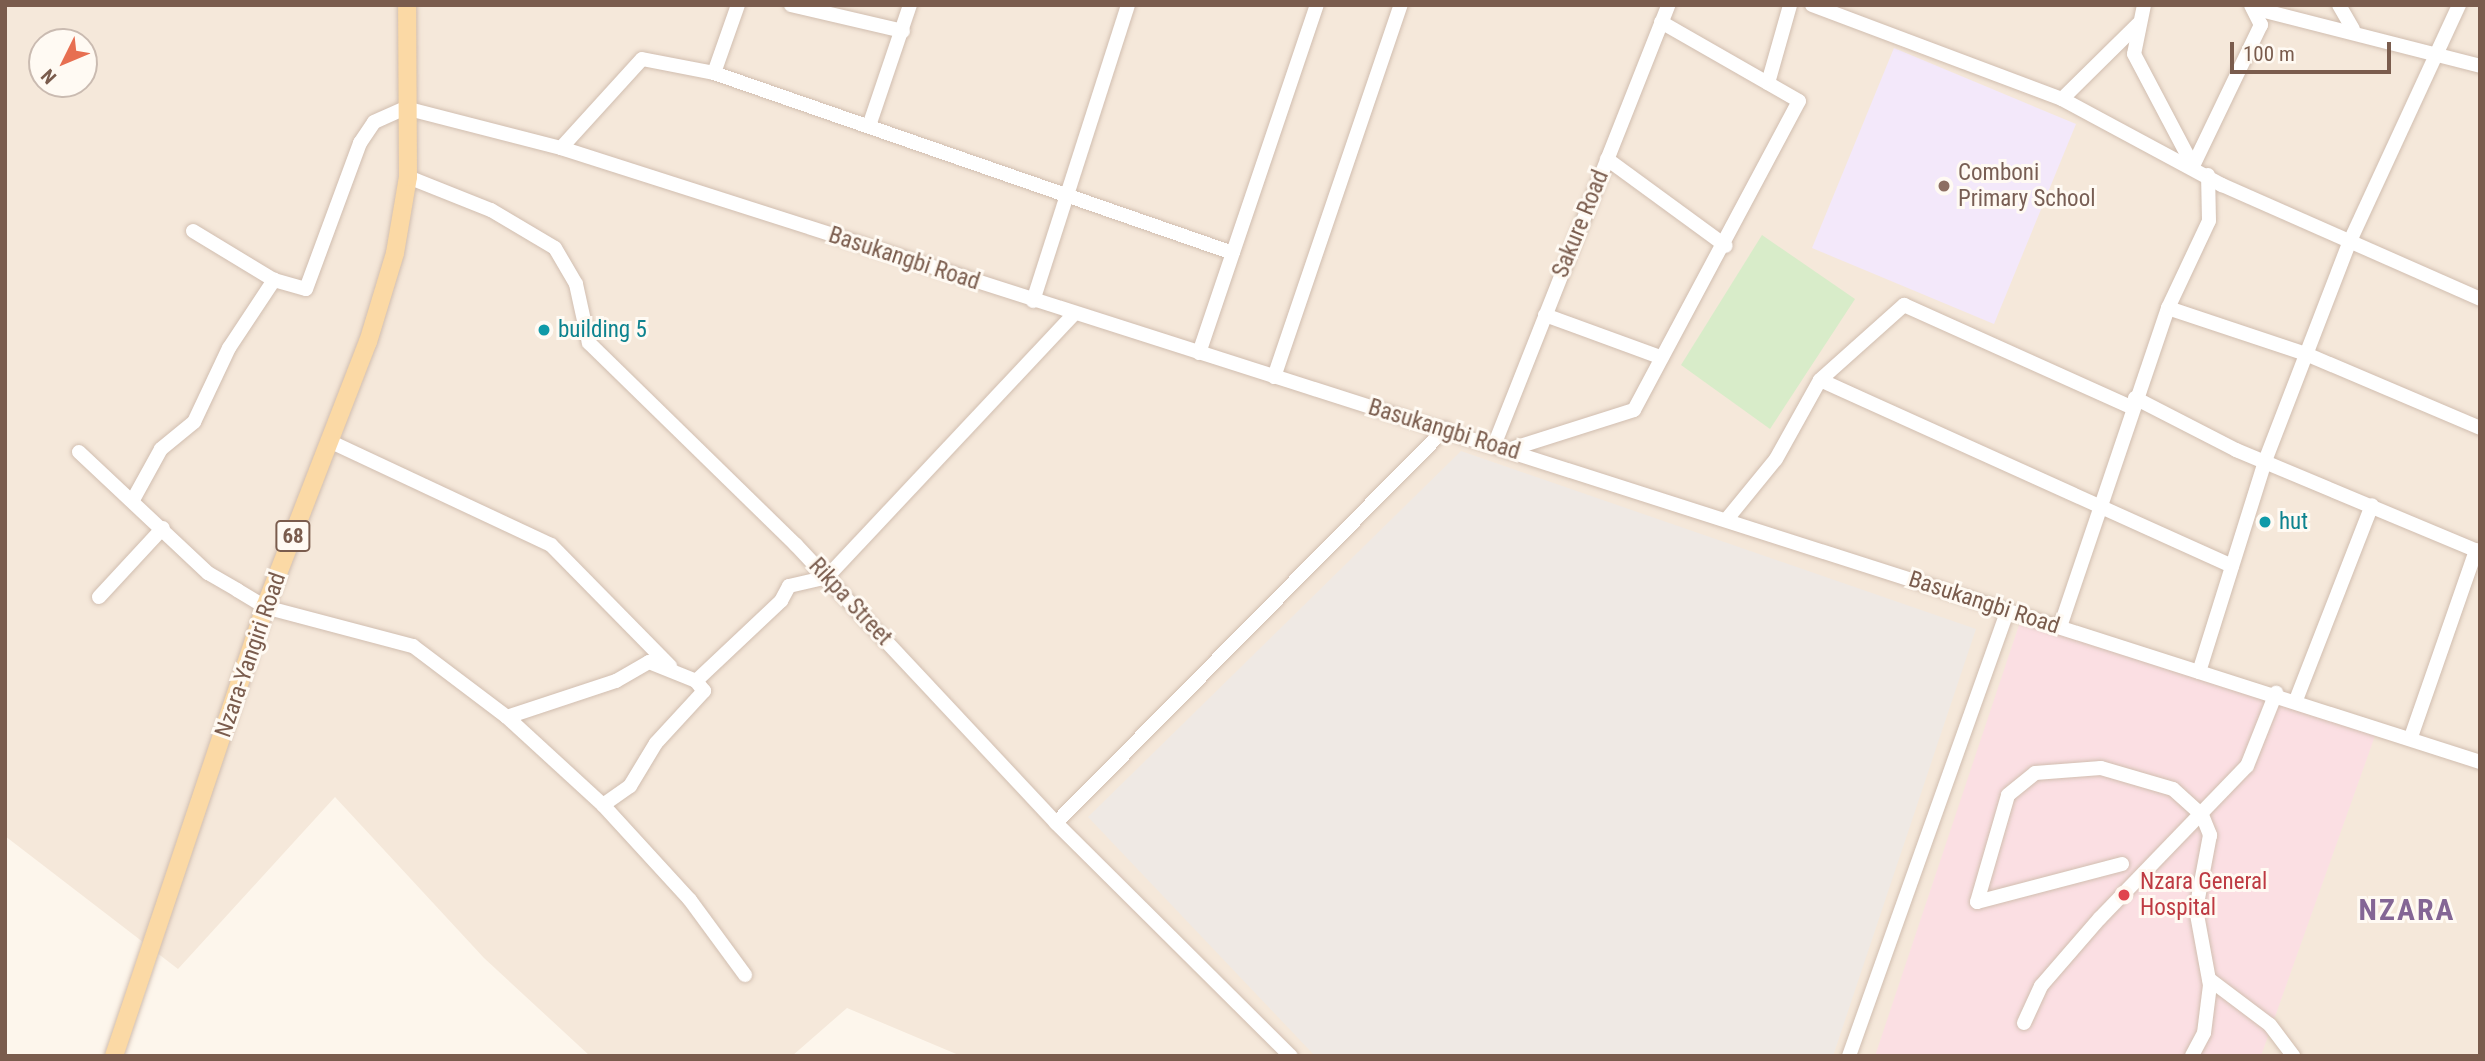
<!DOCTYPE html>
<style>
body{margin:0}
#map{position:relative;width:2485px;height:1061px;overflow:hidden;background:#fdf6ec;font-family:"Roboto Condensed",sans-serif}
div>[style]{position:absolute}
.residential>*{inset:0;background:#f5e8da}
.industrial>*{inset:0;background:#efe9e4}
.education>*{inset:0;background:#f3e8fa}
.medical>*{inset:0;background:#fbdfe3}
.green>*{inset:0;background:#d8ecc9}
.roads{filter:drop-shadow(0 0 2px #d1beb0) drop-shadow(0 0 2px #d1beb0)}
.minor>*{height:14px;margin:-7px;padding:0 7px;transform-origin:7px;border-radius:7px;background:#fff}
.major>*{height:18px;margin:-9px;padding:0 9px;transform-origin:9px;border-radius:9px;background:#fbd9a5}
.dots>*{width:19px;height:19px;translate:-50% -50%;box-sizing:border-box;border:4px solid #fffaf3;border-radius:50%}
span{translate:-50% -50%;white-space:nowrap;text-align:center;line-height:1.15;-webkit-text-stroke:6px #fffaf3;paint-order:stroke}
.shield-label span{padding:2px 5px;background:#fffaf3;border:2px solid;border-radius:5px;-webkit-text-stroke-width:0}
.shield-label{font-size:21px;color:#7a5c4d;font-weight:700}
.education-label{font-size:23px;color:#785e54}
.left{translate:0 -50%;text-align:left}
.street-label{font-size:23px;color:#7a5c4d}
.culture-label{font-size:23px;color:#0d838f}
.health-label{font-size:23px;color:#be3a42}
.district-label{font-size:30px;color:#846695;font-weight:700;letter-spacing:2px}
.frame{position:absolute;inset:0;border:7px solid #7a5c4d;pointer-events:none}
.north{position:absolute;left:28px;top:28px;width:70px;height:70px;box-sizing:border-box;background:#fffaf3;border:2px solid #cabbb1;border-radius:50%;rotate:227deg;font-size:19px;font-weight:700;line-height:28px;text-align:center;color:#7a5c4d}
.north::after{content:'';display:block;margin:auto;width:24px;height:32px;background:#e76f51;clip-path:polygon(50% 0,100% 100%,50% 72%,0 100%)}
.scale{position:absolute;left:2230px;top:42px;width:161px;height:32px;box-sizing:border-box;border:4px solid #7a5c4d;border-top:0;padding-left:9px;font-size:21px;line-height:24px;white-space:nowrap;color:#7a5c4d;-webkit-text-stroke:5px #fffaf3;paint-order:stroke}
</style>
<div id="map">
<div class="residential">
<div style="clip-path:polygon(evenodd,5px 5px,2480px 5px,2480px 1056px,961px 1056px,847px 1008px,792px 1056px,590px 1056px,484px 958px,335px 797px,178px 969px,5px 836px,5px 5px,42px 42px,84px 42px,84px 84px,42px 84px,42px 42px)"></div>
</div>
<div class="industrial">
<div style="clip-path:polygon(1461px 451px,1976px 629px,1833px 1056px,1315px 1056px,1088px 817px)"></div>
</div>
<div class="education">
<div style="clip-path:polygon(1894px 48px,2076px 124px,1994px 324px,1812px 248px)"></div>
</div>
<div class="medical">
<div style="clip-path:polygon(2020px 622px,2376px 733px,2261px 1056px,1875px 1056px)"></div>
</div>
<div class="green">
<div style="clip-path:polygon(1762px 235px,1855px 299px,1770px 429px,1681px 365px)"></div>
</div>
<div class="roads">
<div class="minor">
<div style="left:791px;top:5px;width:115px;rotate:13.1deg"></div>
<div style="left:1812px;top:5px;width:267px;rotate:20.6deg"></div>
<div style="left:2062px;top:99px;width:182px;rotate:28.3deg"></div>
<div style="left:2222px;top:185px;width:282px;rotate:23.8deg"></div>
<div style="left:2144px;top:5px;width:50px;rotate:101.5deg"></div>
<div style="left:2134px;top:54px;width:127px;rotate:62.2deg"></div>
<div style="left:2339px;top:5px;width:28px;rotate:60deg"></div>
<div style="left:2253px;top:8px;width:234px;rotate:14.3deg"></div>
<div style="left:714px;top:73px;width:549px;rotate:19.13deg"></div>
<div style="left:1768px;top:83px;width:81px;rotate:-74.2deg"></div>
<div style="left:2062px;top:99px;width:107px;rotate:-44.6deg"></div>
<div style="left:869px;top:126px;width:128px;rotate:-71.3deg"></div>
<div style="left:561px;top:148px;width:120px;rotate:-47.7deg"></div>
<div style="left:642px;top:59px;width:73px;rotate:11deg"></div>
<div style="left:714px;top:73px;width:72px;rotate:-70.6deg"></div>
<div style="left:1607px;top:159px;width:147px;rotate:36.2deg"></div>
<div style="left:2193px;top:166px;width:157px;rotate:-64.3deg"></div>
<div style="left:2261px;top:25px;width:22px;rotate:-117deg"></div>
<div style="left:408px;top:177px;width:89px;rotate:21.7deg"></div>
<div style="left:491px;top:210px;width:74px;rotate:30.7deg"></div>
<div style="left:555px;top:248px;width:42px;rotate:59.7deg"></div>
<div style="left:576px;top:284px;width:60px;rotate:77.6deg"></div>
<div style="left:589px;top:343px;width:289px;rotate:44.3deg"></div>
<div style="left:796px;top:545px;width:381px;rotate:46.9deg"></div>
<div style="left:1056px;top:823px;width:331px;rotate:44.8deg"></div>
<div style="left:193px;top:231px;width:95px;rotate:31.2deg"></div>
<div style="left:274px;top:280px;width:33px;rotate:16deg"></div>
<div style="left:306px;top:289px;width:156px;rotate:-69.7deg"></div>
<div style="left:360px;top:143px;width:25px;rotate:-56deg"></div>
<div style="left:374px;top:122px;width:34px;rotate:-24deg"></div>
<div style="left:405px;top:108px;width:161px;rotate:14.4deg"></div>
<div style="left:561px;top:148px;width:2015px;rotate:17.74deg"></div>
<div style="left:1033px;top:301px;width:311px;rotate:-72.2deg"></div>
<div style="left:2168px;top:308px;width:145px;rotate:18.4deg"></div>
<div style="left:2306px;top:354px;width:189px;rotate:23deg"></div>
<div style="left:1545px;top:315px;width:122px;rotate:20.1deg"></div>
<div style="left:1199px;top:353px;width:367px;rotate:-71.3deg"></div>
<div style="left:1274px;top:377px;width:393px;rotate:-71.2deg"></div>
<div style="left:1820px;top:380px;width:452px;rotate:24.3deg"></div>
<div style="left:2135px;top:398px;width:114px;rotate:27.2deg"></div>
<div style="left:2236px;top:450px;width:264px;rotate:22.7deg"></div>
<div style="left:329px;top:441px;width:245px;rotate:25.1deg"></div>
<div style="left:551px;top:545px;width:170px;rotate:45.5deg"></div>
<div style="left:1495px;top:443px;width:471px;rotate:-68.4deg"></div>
<div style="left:1511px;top:449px;width:129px;rotate:-17.6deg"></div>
<div style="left:1634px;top:410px;width:350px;rotate:-61.9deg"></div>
<div style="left:1799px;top:101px;width:159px;rotate:-150.2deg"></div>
<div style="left:79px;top:452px;width:177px;rotate:43.2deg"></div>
<div style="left:208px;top:573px;width:34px;rotate:30deg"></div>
<div style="left:237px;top:590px;width:33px;rotate:31deg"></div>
<div style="left:265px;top:607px;width:153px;rotate:14.8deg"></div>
<div style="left:413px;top:646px;width:118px;rotate:37.1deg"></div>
<div style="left:507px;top:717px;width:115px;rotate:-18.3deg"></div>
<div style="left:616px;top:681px;width:38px;rotate:-30deg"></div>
<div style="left:649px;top:662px;width:51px;rotate:22deg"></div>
<div style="left:696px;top:681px;width:117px;rotate:-43.3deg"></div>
<div style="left:781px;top:601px;width:17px;rotate:-62deg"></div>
<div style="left:789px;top:586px;width:39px;rotate:-13deg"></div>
<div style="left:827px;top:577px;width:361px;rotate:-46.8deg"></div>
<div style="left:134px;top:498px;width:56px;rotate:-61.1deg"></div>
<div style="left:161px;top:449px;width:43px;rotate:-39.3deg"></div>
<div style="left:194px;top:422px;width:82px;rotate:-64.7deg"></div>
<div style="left:229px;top:348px;width:82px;rotate:-56.5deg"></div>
<div style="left:1727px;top:519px;width:77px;rotate:-50.8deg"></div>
<div style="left:1776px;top:459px;width:90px;rotate:-60.9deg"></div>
<div style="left:1820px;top:380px;width:113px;rotate:-41.8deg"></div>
<div style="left:1904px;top:305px;width:249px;rotate:24.2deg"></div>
<div style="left:99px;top:597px;width:94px;rotate:-47.2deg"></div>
<div style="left:2060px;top:627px;width:337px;rotate:-71.3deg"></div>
<div style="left:2168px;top:308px;width:96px;rotate:-64.8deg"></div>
<div style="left:2209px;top:221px;width:46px;rotate:-91.2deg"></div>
<div style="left:2199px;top:672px;width:221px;rotate:-72.6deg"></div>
<div style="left:2265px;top:461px;width:236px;rotate:-68.9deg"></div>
<div style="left:2350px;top:241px;width:260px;rotate:-65.2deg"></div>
<div style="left:2296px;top:700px;width:209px;rotate:-68.7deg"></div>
<div style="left:507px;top:717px;width:130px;rotate:42.5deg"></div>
<div style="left:603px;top:805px;width:129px;rotate:47.5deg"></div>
<div style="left:690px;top:900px;width:93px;rotate:53.7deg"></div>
<div style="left:2411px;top:737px;width:198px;rotate:-70.8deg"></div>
<div style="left:603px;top:805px;width:33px;rotate:-35deg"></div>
<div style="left:630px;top:786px;width:50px;rotate:-58.8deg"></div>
<div style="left:656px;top:743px;width:71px;rotate:-47.3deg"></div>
<div style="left:704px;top:691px;width:13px;rotate:-129deg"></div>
<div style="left:1056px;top:823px;width:554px;rotate:-45.37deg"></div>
<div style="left:1977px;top:902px;width:111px;rotate:-73.8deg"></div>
<div style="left:2008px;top:795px;width:35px;rotate:-39deg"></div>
<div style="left:2035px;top:773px;width:66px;rotate:-4.3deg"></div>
<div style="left:2101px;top:768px;width:75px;rotate:16.3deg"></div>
<div style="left:2173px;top:789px;width:39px;rotate:42deg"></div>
<div style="left:2202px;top:815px;width:22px;rotate:68deg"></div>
<div style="left:2210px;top:835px;width:75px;rotate:100.7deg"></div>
<div style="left:2196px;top:909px;width:77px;rotate:79.6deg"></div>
<div style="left:2210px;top:985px;width:48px;rotate:97.1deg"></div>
<div style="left:2204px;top:1033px;width:26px;rotate:118deg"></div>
<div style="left:1977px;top:902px;width:150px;rotate:-14.7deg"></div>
<div style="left:2209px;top:979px;width:76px;rotate:37deg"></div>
<div style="left:2270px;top:1025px;width:39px;rotate:53deg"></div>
<div style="left:2024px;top:1023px;width:41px;rotate:-65.3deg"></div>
<div style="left:2041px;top:986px;width:90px;rotate:-49.1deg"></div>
<div style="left:2100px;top:918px;width:211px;rotate:-46deg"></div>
<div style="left:2247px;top:766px;width:79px;rotate:-68.3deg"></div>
<div style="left:1849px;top:1056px;width:471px;rotate:-70.4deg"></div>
</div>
<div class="major">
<div style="left:114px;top:1056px;width:474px;rotate:-71.4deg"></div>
<div style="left:265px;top:607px;width:284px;rotate:-68.8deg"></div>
<div style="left:368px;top:342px;width:93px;rotate:-73.1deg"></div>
<div style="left:395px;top:253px;width:77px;rotate:-80.3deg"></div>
<div style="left:408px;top:177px;width:172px;rotate:-90.3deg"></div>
</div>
</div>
<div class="dots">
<div style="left:1944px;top:186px;background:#8d6e63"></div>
<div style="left:544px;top:330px;background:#0f9aa8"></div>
<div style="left:2265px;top:522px;background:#0f9aa8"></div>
<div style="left:2124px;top:895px;background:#e0444e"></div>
</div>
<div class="shield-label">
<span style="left:293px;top:536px">68</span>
</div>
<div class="education-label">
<span class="left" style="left:1958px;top:186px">Comboni<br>Primary School</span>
</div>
<div class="street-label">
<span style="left:1581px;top:224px;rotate:-68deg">Sakure Road</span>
<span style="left:904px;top:259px;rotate:18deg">Basukangbi Road</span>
<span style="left:1444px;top:430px;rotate:17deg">Basukangbi Road</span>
<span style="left:850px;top:602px;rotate:47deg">Rikpa Street</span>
<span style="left:1984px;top:603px;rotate:18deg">Basukangbi Road</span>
<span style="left:251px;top:655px;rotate:-71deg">Nzara-Yangiri Road</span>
</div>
<div class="culture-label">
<span class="left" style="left:558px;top:330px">building 5</span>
<span class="left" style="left:2279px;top:522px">hut</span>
</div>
<div class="health-label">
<span class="left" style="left:2140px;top:895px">Nzara General<br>Hospital</span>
</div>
<div class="district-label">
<span style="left:2407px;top:910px">NZARA</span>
</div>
<div class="frame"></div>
<div class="north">N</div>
<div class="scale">100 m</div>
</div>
